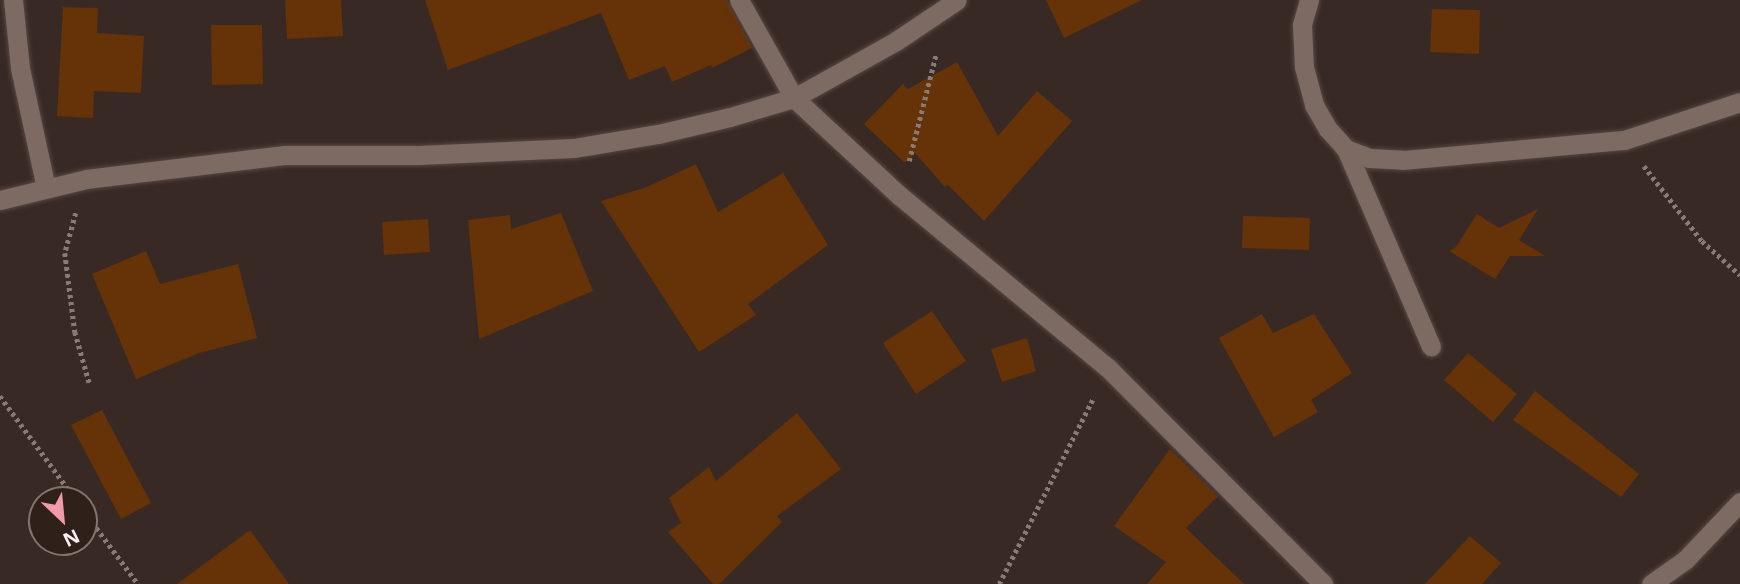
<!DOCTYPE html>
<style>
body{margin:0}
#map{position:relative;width:1740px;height:584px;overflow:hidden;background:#392924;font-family:"Open Sans",sans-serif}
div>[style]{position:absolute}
.building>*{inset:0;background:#663207}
.path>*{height:4.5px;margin-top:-2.25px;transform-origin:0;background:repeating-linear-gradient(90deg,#887a75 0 3.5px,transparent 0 7px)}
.roads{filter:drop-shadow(0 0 2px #554743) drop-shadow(0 0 2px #554743)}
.service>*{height:19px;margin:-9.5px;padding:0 9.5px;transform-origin:9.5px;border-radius:9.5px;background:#7c6a63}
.minor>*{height:19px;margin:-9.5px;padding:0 9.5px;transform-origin:9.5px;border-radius:9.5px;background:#7c6a63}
span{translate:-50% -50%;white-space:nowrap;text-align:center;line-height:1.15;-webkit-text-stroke:5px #2f201a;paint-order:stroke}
.north{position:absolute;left:28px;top:486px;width:70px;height:70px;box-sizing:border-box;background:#2f201a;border:2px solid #81736e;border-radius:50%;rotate:154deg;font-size:19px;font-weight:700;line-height:28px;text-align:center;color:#fbf0ec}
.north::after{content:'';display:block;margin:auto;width:24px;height:32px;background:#f39aa9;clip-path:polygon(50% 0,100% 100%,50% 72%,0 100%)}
</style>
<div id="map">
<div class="building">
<div style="clip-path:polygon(285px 0,341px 0,343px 36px,287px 39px)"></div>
<div style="clip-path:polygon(425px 0,727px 0,752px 48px,712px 68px,711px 65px,672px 82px,665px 66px,629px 80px,601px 13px,448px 70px)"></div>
<div style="clip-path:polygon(1046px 0,1142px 0,1064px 38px)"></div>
<div style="clip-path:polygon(63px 7px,98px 8px,97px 33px,144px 36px,141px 93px,94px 91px,93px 118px,57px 116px)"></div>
<div style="clip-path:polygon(1432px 9px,1480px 10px,1479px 54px,1430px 52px)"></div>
<div style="clip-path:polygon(211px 25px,262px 25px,263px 84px,212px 85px)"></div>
<div style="clip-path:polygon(957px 62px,998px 136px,1037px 91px,1072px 121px,984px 221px,948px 185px,945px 187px,915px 153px,905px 163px,864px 124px,903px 84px,908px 89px)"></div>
<div style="clip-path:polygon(696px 164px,718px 212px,783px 173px,828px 245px,748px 304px,756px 315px,699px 352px,601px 201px,647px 187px)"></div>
<div style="clip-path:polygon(1538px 209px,1519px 240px,1545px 256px,1510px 256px,1495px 279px,1449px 251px,1456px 247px,1477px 214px,1499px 228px)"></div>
<div style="clip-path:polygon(561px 213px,593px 291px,479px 339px,468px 220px,510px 215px,511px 229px)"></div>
<div style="clip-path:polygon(1243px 216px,1310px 218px,1309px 250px,1242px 248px)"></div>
<div style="clip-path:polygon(428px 219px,430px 252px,384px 255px,382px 222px)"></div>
<div style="clip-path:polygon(146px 251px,160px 284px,238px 264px,257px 338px,199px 353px,136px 379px,92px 274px)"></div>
<div style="clip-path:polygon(932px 311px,966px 361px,916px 394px,883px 343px)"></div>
<div style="clip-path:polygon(1262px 314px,1273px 333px,1314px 314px,1352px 373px,1311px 400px,1318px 412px,1274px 437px,1219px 338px)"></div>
<div style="clip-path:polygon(1027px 338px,1036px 371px,1002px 382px,991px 349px)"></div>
<div style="clip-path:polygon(1468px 353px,1517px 394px,1493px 422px,1444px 380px)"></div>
<div style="clip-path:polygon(1535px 391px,1639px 474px,1621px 497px,1513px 420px)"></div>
<div style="clip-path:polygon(102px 410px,151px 503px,121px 519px,71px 425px)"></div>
<div style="clip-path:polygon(797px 413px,841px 469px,777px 516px,782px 522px,719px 584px,713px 584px,668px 532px,681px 523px,669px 498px,709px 467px,716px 481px)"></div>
<div style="clip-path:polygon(1170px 449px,1218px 496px,1186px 528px,1244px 584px,1147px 584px,1166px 562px,1114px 526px)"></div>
<div style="clip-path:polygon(250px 530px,289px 584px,177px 584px)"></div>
<div style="clip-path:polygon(1470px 536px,1501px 563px,1482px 584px,1425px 584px)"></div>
</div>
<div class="path">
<div style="left:909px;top:161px;width:110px;rotate:-75.8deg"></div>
<div style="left:1644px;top:166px;width:95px;rotate:52.3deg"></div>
<div style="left:1702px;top:241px;width:51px;rotate:41.8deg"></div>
<div style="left:76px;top:213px;width:41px;rotate:105.4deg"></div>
<div style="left:65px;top:253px;width:80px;rotate:82.8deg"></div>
<div style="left:75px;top:332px;width:55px;rotate:74.2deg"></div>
<div style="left:0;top:396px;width:129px;rotate:53.8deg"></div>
<div style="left:84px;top:511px;width:91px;rotate:53.5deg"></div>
<div style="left:999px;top:584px;width:210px;rotate:-63.1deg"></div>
</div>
<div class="roads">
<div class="service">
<div style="left:1346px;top:149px;width:215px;rotate:66.7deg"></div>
</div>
<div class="minor">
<div style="left:13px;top:0;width:68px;rotate:84.1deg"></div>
<div style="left:20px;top:68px;width:123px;rotate:77.8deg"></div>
<div style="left:739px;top:0;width:112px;rotate:60.7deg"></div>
<div style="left:794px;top:98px;width:144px;rotate:42.8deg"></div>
<div style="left:900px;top:196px;width:270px;rotate:39.6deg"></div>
<div style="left:1108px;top:368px;width:305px;rotate:45.1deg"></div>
<div style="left:1309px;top:0;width:26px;rotate:106deg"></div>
<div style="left:1302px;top:25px;width:42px;rotate:87.3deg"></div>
<div style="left:1304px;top:67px;width:39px;rotate:75deg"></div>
<div style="left:1314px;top:105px;width:28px;rotate:60deg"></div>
<div style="left:1328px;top:129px;width:27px;rotate:48deg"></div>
<div style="left:1346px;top:149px;width:25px;rotate:21deg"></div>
<div style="left:1369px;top:158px;width:34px;rotate:3deg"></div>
<div style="left:1403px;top:160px;width:222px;rotate:-5.2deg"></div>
<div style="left:1624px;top:140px;width:122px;rotate:-18.1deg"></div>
<div style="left:0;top:200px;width:89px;rotate:-13.7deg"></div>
<div style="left:86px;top:179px;width:200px;rotate:-6.9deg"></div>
<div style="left:285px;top:155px;width:134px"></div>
<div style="left:419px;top:155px;width:155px;rotate:-2.6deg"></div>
<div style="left:574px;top:148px;width:85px;rotate:-9.5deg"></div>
<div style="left:658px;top:134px;width:74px;rotate:-13.3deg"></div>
<div style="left:730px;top:117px;width:67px;rotate:-16.5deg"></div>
<div style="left:794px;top:98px;width:117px;rotate:-29.2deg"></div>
<div style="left:896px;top:41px;width:73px;rotate:-33.9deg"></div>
<div style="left:1651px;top:584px;width:42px;rotate:-35.2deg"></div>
<div style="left:1685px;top:560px;width:80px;rotate:-46.5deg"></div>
</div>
</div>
<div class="north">N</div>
</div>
